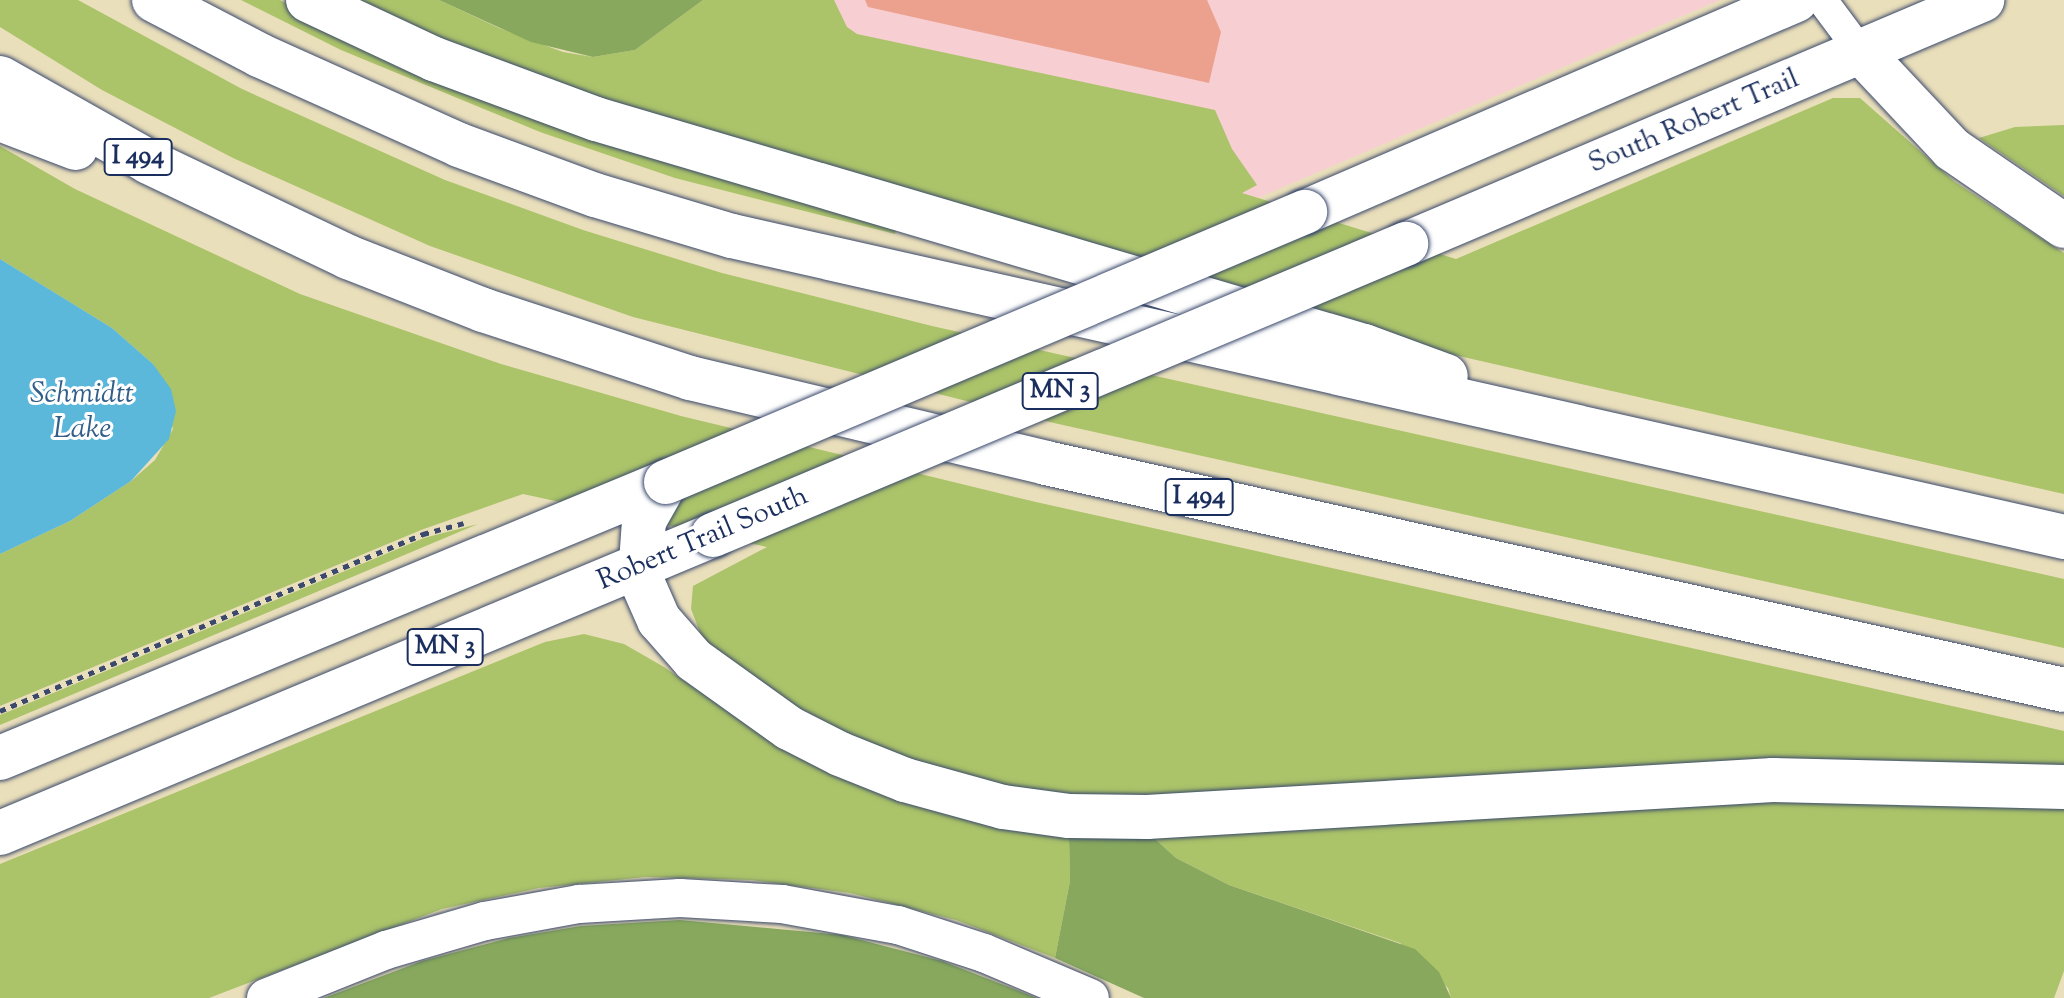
<!DOCTYPE html>
<style>
body{margin:0}
#map{position:relative;width:2064px;height:998px;overflow:hidden;background:#eadfbb;font-family:"Sorts Mill Goudy",serif}
div>[style]{position:absolute}
.built>*{inset:0;background:#f7cfd2}
.green>*{inset:0;background:#abc369}
.forest>*{inset:0;background:#88a95d}
.water>*{inset:0;background:#5cb8da}
.building>*{inset:0;background:#eca18e}
.path>*{height:5px;margin-top:-2.5px;transform-origin:0;background:repeating-linear-gradient(90deg,#3a496c 0 6px,transparent 0 12px)}
.roads{filter:drop-shadow(0 0 2px #3a496c) drop-shadow(0 0 2px #3a496c)}
.minor>*{height:30px;margin:-15px;padding:0 15px;transform-origin:15px;border-radius:15px;background:#fff}
.tertiary>*{height:38px;margin:-19px;padding:0 19px;transform-origin:19px;border-radius:19px;background:#fff}
.primary>*{height:44px;margin:-22px;padding:0 22px;transform-origin:22px;border-radius:22px;background:#fff}
.motorway>*{height:44px;margin:-22px;padding:0 22px;transform-origin:22px;border-radius:22px;background:#fff}
.bridges{filter:drop-shadow(0 0 2px #3a496c) drop-shadow(0 0 2px #3a496c)}
.primary-bridge>*{height:44px;margin:-22px;padding:0 22px;transform-origin:22px;border-radius:22px;background:#fff}
span{translate:-50% -50%;white-space:nowrap;text-align:center;line-height:1.15;-webkit-text-stroke:6px #fff;paint-order:stroke}
.shield-label span{padding:2px 6px;background:#fff;border:2px solid;border-radius:6px;-webkit-text-stroke-width:0}
.shield-label{font-size:26px;color:#1b2f5e;font-weight:700}
.street-label{font-size:28px;color:#1b2f5e}
.water-label{font-size:30px;color:#325f89;font-style:italic}
</style>
<div id="map">
<div class="built">
<div style="clip-path:polygon(510px 0,1720px 0,1258px 198px)"></div>
</div>
<div class="green">
<div style="clip-path:polygon(0 0,78px 0,242px 89px,445px 180px,583px 230px,722px 273px,932px 326px,2064px 579px,2064px 648px,1054px 423px,633px 317px,430px 246px,233px 158px,102px 90px,0 27px)"></div>
<div style="clip-path:polygon(241px 0,280px 0,375px 47px,898px 222px,895px 234px,675px 178px,540px 132px,341px 50px)"></div>
<div style="clip-path:polygon(337px 0,439px 0,499px 28px,563px 52px,593px 57px,635px 50px,703px 0,834px 0,847px 27px,857px 34px,1215px 110px,1232px 149px,1257px 185px,1242px 193px,1456px 259px,1833px 98px,1860px 98px,1955px 182px,2064px 253px,2064px 494px,1384px 339px,600px 107px)"></div>
<div style="clip-path:polygon(2064px 125px,2064px 196px,1979px 138px,2015px 127px)"></div>
<div style="clip-path:polygon(0 146px,75px 189px,300px 294px,501px 364px,681px 416px,1036px 502px,2064px 731px,2064px 775px,1099px 804px,970px 785px,806px 717px,703px 640px,691px 609px,693px 586px,767px 547px,523px 494px,421px 530px,0 706px,0 554px,70px 521px,131px 481px,155px 460px,173px 429px,153px 364px,112px 328px,0 259px)"></div>
<div style="clip-path:polygon(478px 524px,459px 532px,0 725px,0 715px,15px 709px,424px 538px)"></div>
<div style="clip-path:polygon(584px 634px,624px 644px,664px 667px,779px 745px,1069px 837px,1070px 881px,1055px 958px,956px 920px,850px 893px,751px 880px,646px 877px,539px 888px,442px 909px,209px 998px,0 998px,0 864px,545px 642px)"></div>
<div style="clip-path:polygon(1818px 799px,2064px 808px,2064px 971px,2054px 998px,1451px 998px,1448px 988px,1400px 943px,1229px 885px,1176px 858px,1153px 837px,1570px 809px)"></div>
</div>
<div class="forest">
<div style="clip-path:polygon(439px 0,703px 0,635px 50px,593px 57px,531px 42px)"></div>
<div style="clip-path:polygon(1069px 837px,1153px 837px,1176px 858px,1229px 885px,1415px 949px,1439px 972px,1451px 998px,1144px 998px,1055px 958px,1070px 881px)"></div>
<div style="clip-path:polygon(680px 920px,842px 935px,942px 961px,1037px 998px,324px 998px,422px 961px,509px 938px,581px 926px)"></div>
</div>
<div class="water">
<div style="clip-path:polygon(0 259px,112px 328px,153px 364px,171px 389px,176px 411px,169px 439px,131px 481px,70px 521px,0 554px)"></div>
</div>
<div class="building">
<div style="clip-path:polygon(865px 0,1207px 0,1221px 32px,1209px 83px,868px 7px)"></div>
</div>
<div class="path">
<div style="left:0;top:711px;width:459px;rotate:-22.7deg"></div>
<div style="left:423px;top:534px;width:42px;rotate:-15deg"></div>
</div>
<div class="roads">
<div class="minor">
<div style="left:1822px;top:0;width:64px;rotate:53.3deg"></div>
</div>
<div class="tertiary">
<div style="left:266px;top:998px;width:129px;rotate:-21.8deg"></div>
<div style="left:386px;top:950px;width:103px;rotate:-16.3deg"></div>
<div style="left:485px;top:921px;width:96px;rotate:-10.3deg"></div>
<div style="left:579px;top:904px;width:101px;rotate:-3.4deg"></div>
<div style="left:680px;top:898px;width:102px;rotate:3.4deg"></div>
<div style="left:782px;top:904px;width:118px;rotate:10.3deg"></div>
<div style="left:898px;top:925px;width:90px;rotate:18deg"></div>
<div style="left:984px;top:953px;width:115px;rotate:23deg"></div>
</div>
<div class="primary">
<div style="left:1305px;top:212px;width:535px;rotate:-23.35deg"></div>
<div style="left:1406px;top:244px;width:626px;rotate:-22.96deg"></div>
<div style="left:0;top:758px;width:721px;rotate:-22.51deg"></div>
<div style="left:0;top:833px;width:773px;rotate:-22.68deg"></div>
</div>
<div class="motorway">
<div style="left:154px;top:0;width:119px;rotate:27.6deg"></div>
<div style="left:259px;top:55px;width:219px;rotate:24.2deg"></div>
<div style="left:459px;top:145px;width:145px;rotate:20.2deg"></div>
<div style="left:595px;top:195px;width:143px;rotate:16.7deg"></div>
<div style="left:732px;top:236px;width:1366px;rotate:12.73deg"></div>
<div style="left:308px;top:0;width:139px;rotate:25.1deg"></div>
<div style="left:434px;top:59px;width:173px;rotate:20.3deg"></div>
<div style="left:596px;top:119px;width:801px;rotate:16.47deg"></div>
<div style="left:1364px;top:346px;width:87px;rotate:20.1deg"></div>
<div style="left:1860px;top:51px;width:134px;rotate:46.8deg"></div>
<div style="left:1952px;top:149px;width:136px;rotate:34.5deg"></div>
<div style="left:0;top:78px;width:171px;rotate:29.4deg"></div>
<div style="left:149px;top:162px;width:221px;rotate:25.5deg"></div>
<div style="left:348px;top:257px;width:145px;rotate:21.4deg"></div>
<div style="left:483px;top:310px;width:218px;rotate:18.2deg"></div>
<div style="left:690px;top:378px;width:366px;rotate:13.4deg"></div>
<div style="left:1046px;top:463px;width:1043px;rotate:12.57deg"></div>
<div style="left:0;top:119px;width:81px;rotate:20.9deg"></div>
<div style="left:666px;top:482px;width:45px;rotate:119.4deg"></div>
<div style="left:644px;top:521px;width:56px;rotate:94.1deg"></div>
<div style="left:640px;top:577px;width:47px;rotate:66.2deg"></div>
<div style="left:659px;top:620px;width:53px;rotate:48.8deg"></div>
<div style="left:694px;top:660px;width:117px;rotate:35.6deg"></div>
<div style="left:789px;top:728px;width:57px;rotate:27deg"></div>
<div style="left:840px;top:754px;width:70px;rotate:21.8deg"></div>
<div style="left:905px;top:780px;width:102px;rotate:15.4deg"></div>
<div style="left:1003px;top:807px;width:67px;rotate:7.8deg"></div>
<div style="left:1069px;top:816px;width:78px;rotate:0.7deg"></div>
<div style="left:1147px;top:817px;width:627px;rotate:-3.38deg"></div>
<div style="left:1773px;top:780px;width:291px;rotate:1.4deg"></div>
</div>
</div>
<div class="bridges">
<div class="primary-bridge">
<div style="left:666px;top:482px;width:694px;rotate:-22.91deg"></div>
<div style="left:713px;top:535px;width:752px;rotate:-22.78deg"></div>
</div>
</div>
<div class="shield-label">
<span style="left:138px;top:157px">I 494</span>
<span style="left:1060px;top:391px">MN 3</span>
<span style="left:1199px;top:497px">I 494</span>
<span style="left:445px;top:647px">MN 3</span>
</div>
<div class="street-label">
<span style="left:1694px;top:122px;rotate:-23deg">South Robert Trail</span>
<span style="left:703px;top:539px;rotate:-23deg">Robert Trail South</span>
</div>
<div class="water-label">
<span style="left:82px;top:412px">Schmidtt<br>Lake</span>
</div>
</div>
